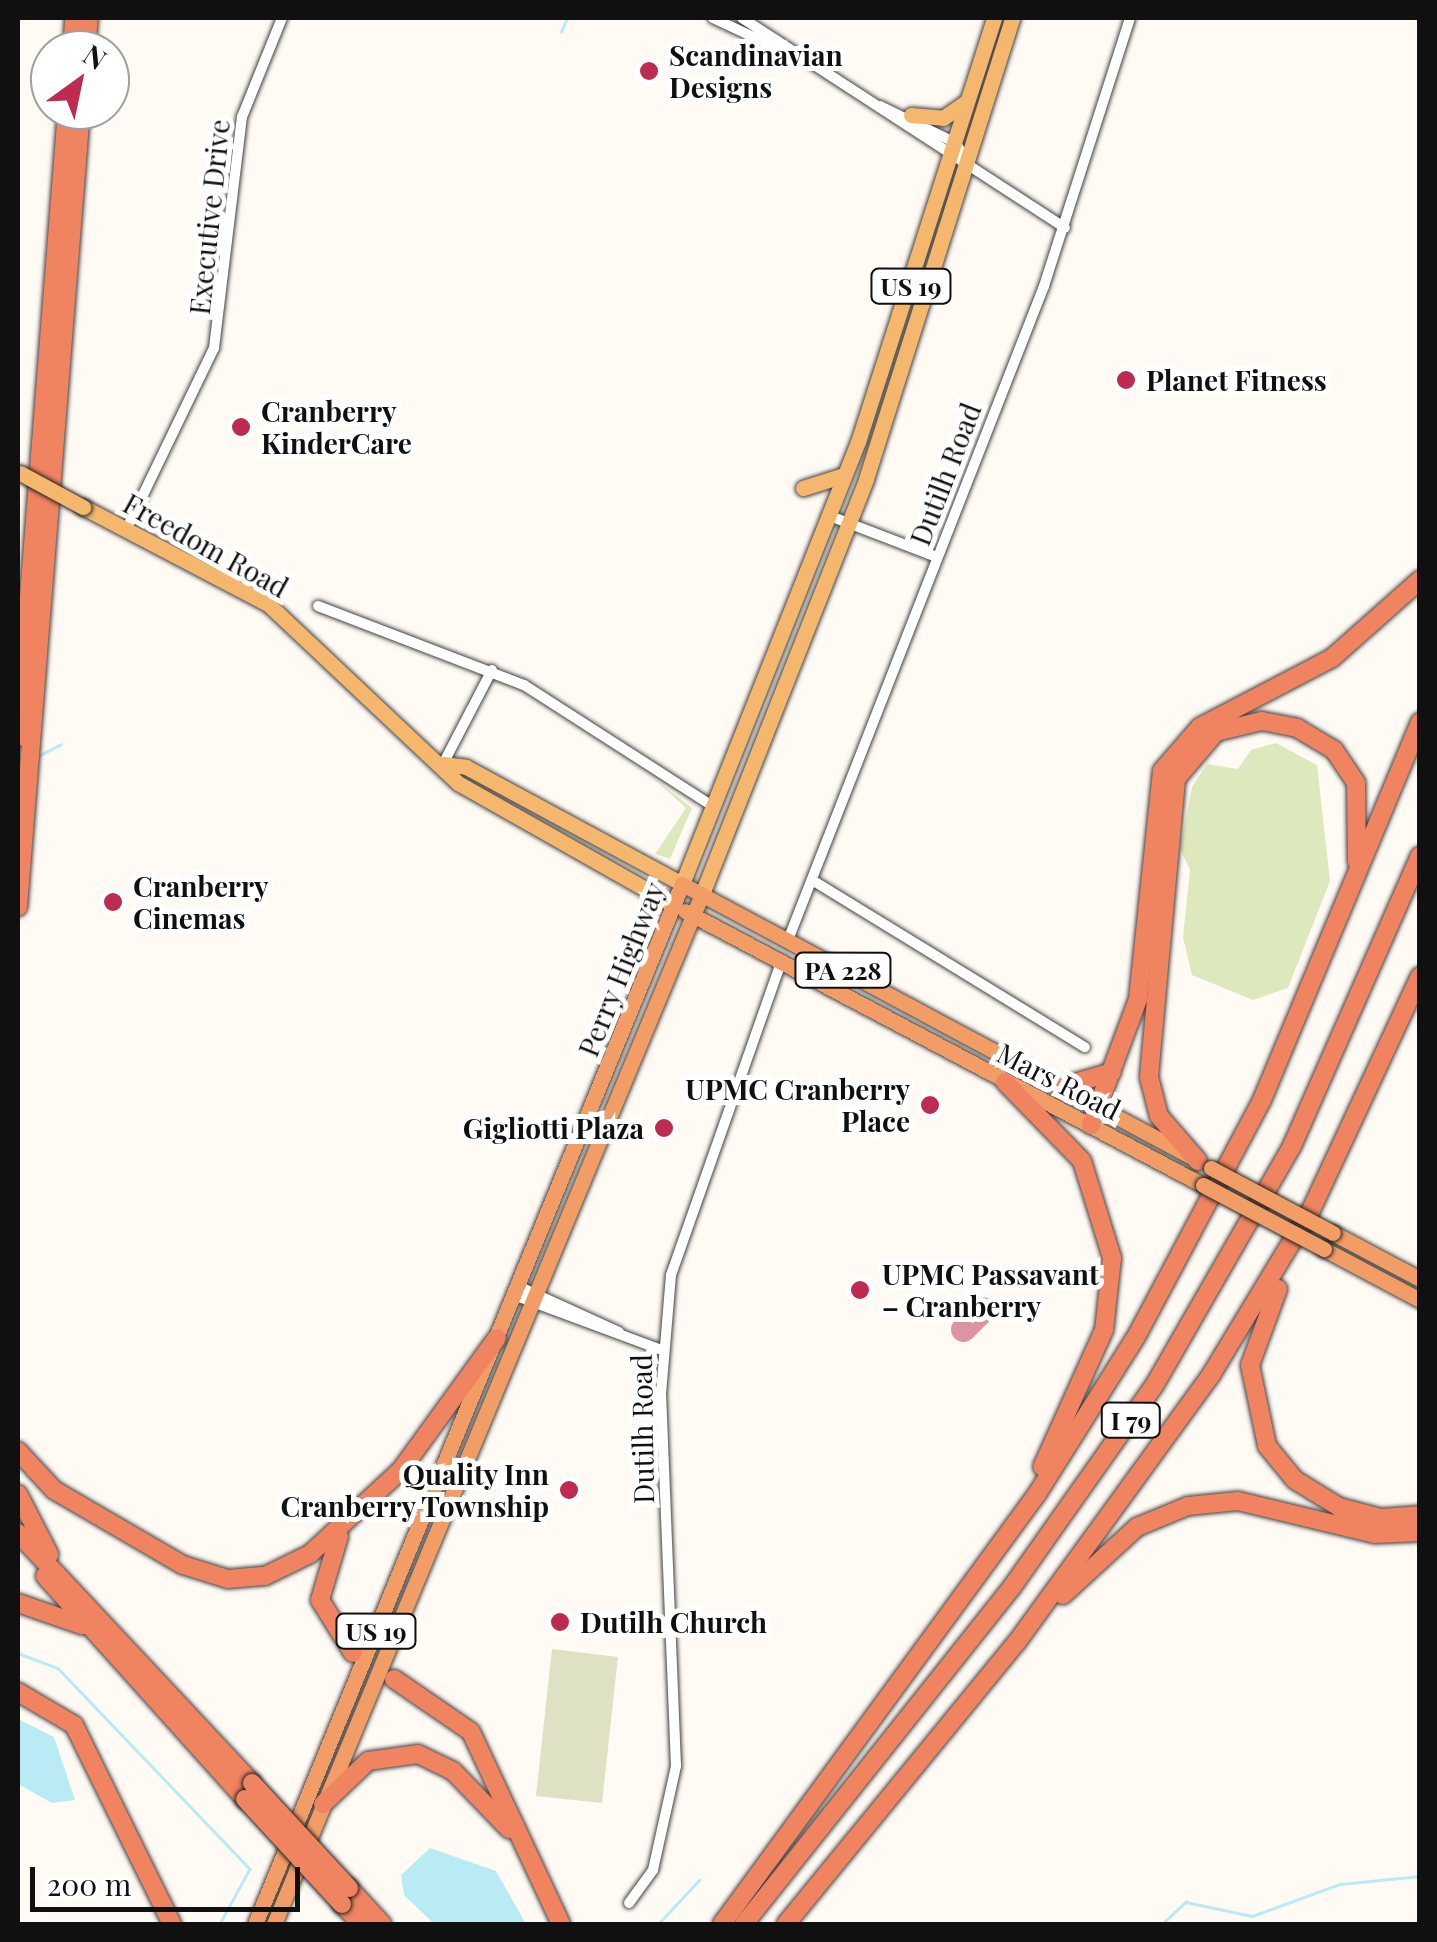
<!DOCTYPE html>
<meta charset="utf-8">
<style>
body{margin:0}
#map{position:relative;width:1437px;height:1942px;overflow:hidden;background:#fffaf3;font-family:"Playfair Display",serif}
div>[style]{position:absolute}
.green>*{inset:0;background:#dde9bd}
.cemetery>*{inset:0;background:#dee1c3}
.water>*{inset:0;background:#b9ebf5}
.stream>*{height:2.5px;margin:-1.25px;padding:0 1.25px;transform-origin:1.25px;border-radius:1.25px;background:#b9ebf5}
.taxiway>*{height:25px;margin:-12.5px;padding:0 12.5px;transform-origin:12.5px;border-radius:12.5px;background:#de92a2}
.roads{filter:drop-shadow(0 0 2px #434343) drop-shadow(0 0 2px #434343)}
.minor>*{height:10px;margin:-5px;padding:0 5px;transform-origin:5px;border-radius:5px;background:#fff}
.primary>*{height:15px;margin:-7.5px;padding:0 7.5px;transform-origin:7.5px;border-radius:7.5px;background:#f4b76d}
.trunk>*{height:15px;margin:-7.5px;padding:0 7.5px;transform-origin:7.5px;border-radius:7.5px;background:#f29d66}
.motorway>*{height:18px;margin:-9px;padding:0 9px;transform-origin:9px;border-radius:9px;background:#f08360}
.bridges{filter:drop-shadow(0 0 2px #212121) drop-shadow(0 0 2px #212121)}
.primary-bridge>*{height:15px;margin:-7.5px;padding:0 7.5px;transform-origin:7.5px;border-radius:7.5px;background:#f4b76d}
.trunk-bridge>*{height:15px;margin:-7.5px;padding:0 7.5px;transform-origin:7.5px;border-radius:7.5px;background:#f29d66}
.motorway-bridge>*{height:18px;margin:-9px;padding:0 9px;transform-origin:9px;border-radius:9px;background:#f08360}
.dots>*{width:28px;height:28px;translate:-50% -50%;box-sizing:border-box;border:5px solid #fff;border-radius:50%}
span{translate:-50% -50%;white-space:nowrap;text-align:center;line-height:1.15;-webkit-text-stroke:10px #fff;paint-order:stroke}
.shield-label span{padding:2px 8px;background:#fff;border:2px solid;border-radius:8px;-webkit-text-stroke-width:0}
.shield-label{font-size:25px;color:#101010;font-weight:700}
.poi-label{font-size:28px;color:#101010;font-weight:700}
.left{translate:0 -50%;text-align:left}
.right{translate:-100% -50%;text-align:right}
.street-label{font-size:28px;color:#101010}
.frame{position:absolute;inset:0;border:20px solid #101010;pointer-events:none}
.north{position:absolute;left:30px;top:30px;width:100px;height:100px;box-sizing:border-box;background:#fff;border:2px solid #9f9f9f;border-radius:50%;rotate:33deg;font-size:28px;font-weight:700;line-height:40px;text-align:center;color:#101010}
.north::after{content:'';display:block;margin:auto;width:35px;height:45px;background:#bd2b51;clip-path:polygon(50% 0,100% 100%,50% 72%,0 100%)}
.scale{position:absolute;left:30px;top:1867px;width:270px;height:45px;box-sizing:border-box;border:5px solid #101010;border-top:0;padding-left:12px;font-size:30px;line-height:35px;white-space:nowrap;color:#101010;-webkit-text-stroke:8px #fff;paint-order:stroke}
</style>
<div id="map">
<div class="green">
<div style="clip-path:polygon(1276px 743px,1317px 765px,1330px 881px,1288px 988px,1253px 1000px,1192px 975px,1183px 937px,1190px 870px,1180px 849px,1192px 787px,1207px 764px,1238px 769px,1251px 750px)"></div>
<div style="clip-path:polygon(652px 777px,692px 808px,670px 859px,655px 854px,686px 808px)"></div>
</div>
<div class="cemetery">
<div style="clip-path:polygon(552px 1649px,618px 1657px,602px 1803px,536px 1796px)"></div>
</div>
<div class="water">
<div style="clip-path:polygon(18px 1719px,54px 1737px,75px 1800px,52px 1803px,18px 1784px)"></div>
<div style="clip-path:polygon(430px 1848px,496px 1871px,526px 1924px,434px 1924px,404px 1895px,401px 1875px)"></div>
</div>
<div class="stream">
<div style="left:561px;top:32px;width:15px;rotate:-67deg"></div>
<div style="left:36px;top:757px;width:28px;rotate:-27deg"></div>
<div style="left:18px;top:1653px;width:43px;rotate:20.6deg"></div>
<div style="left:58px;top:1668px;width:278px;rotate:46.3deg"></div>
<div style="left:250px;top:1869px;width:63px;rotate:118.6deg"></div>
<div style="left:658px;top:1924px;width:60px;rotate:-47deg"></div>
<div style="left:1162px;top:1924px;width:33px;rotate:-43deg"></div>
<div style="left:1186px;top:1902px;width:67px;rotate:12deg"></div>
<div style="left:1252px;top:1916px;width:94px;rotate:-20deg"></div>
<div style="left:1340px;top:1884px;width:80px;rotate:-5.7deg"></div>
</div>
<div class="taxiway">
<div style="left:963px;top:1329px;width:28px;rotate:-45deg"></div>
</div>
<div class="roads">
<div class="minor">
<div style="left:713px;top:18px;width:87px;rotate:25.1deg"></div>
<div style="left:742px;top:18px;width:385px;rotate:33deg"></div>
<div style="left:880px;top:106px;width:85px;rotate:26deg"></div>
<div style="left:956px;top:143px;width:23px;rotate:61deg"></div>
<div style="left:830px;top:516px;width:115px;rotate:21deg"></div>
<div style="left:127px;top:528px;width:200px;rotate:-64.2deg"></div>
<div style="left:214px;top:348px;width:233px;rotate:-83.1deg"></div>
<div style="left:242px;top:117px;width:107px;rotate:-68deg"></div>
<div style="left:318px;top:606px;width:221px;rotate:21deg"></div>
<div style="left:524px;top:685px;width:226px;rotate:32.7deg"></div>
<div style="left:443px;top:764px;width:106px;rotate:-62.5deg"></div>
<div style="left:812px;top:880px;width:320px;rotate:31.5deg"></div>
<div style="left:788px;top:940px;width:702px;rotate:-68.62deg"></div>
<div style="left:1044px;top:286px;width:281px;rotate:-72.2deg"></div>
<div style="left:518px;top:1286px;width:111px;rotate:24.5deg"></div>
<div style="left:514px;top:1295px;width:158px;rotate:20.4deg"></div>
<div style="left:629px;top:1903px;width:41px;rotate:-54deg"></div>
<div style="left:653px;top:1870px;width:107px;rotate:-77.5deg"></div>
<div style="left:676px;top:1766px;width:372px;rotate:-92.3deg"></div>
<div style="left:661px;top:1394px;width:119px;rotate:-85.2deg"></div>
<div style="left:671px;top:1275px;width:332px;rotate:-70.6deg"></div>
</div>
<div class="primary">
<div style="left:911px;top:115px;width:32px;rotate:5deg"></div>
<div style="left:943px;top:118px;width:29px;rotate:-35deg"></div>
<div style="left:803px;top:488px;width:43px;rotate:-17.6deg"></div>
<div style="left:83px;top:507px;width:209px;rotate:27.7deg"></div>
<div style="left:268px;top:604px;width:261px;rotate:43.3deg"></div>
<div style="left:458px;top:783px;width:249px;rotate:29.5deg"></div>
<div style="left:443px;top:764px;width:23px;rotate:7deg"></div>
<div style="left:466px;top:767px;width:246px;rotate:28.4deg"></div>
<div style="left:682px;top:884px;width:476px;rotate:-68.3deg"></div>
<div style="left:858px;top:442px;width:445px;rotate:-72.2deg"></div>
<div style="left:702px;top:894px;width:446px;rotate:-68.4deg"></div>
<div style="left:866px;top:479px;width:484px;rotate:-72.4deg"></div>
</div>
<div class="trunk">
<div style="left:685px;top:911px;width:586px;rotate:27.88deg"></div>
<div style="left:1333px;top:1233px;width:98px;rotate:27.9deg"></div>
<div style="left:1324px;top:1249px;width:109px;rotate:28deg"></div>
<div style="left:255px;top:1924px;width:1124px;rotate:-67.68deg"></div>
<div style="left:682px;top:884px;width:576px;rotate:28.17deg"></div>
<div style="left:274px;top:1924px;width:1115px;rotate:-67.44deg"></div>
</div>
<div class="motorway">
<div style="left:72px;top:50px;width:32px;rotate:-86deg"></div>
<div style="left:86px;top:50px;width:32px;rotate:-85deg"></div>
<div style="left:18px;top:737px;width:629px;rotate:-85.53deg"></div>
<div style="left:18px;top:907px;width:799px;rotate:-85.48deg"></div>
<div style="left:1005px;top:1082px;width:110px;rotate:45.7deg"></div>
<div style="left:1082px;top:1161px;width:102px;rotate:72.8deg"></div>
<div style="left:1112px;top:1258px;width:72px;rotate:96.3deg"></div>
<div style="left:1104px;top:1330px;width:150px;rotate:114.3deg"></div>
<div style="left:1061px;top:1087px;width:53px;rotate:-16.4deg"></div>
<div style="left:1091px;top:1125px;width:134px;rotate:-69.5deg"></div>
<div style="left:1138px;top:999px;width:229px;rotate:-84deg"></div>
<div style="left:1162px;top:771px;width:58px;rotate:-49.2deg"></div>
<div style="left:1200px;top:727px;width:149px;rotate:-27.6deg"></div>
<div style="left:1332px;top:658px;width:118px;rotate:-41.6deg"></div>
<div style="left:1198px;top:1161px;width:60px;rotate:-130.9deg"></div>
<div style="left:1159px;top:1116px;width:40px;rotate:-104.4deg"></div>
<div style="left:1149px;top:1077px;width:299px;rotate:-84.8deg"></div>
<div style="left:1176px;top:779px;width:62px;rotate:-49.6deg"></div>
<div style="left:1216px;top:732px;width:47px;rotate:-13.4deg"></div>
<div style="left:1262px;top:721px;width:36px;rotate:11deg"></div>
<div style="left:1297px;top:728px;width:43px;rotate:30.7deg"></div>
<div style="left:1334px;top:750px;width:40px;rotate:56deg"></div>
<div style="left:1356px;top:783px;width:79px;rotate:89.3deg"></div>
<div style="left:1278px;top:1289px;width:81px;rotate:110.2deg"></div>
<div style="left:1250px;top:1365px;width:83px;rotate:78.1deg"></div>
<div style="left:1267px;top:1446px;width:44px;rotate:50.5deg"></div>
<div style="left:1295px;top:1480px;width:52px;rotate:31.5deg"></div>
<div style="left:1339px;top:1507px;width:43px;rotate:14.7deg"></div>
<div style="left:1381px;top:1518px;width:39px;rotate:-4deg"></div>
<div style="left:18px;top:1451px;width:53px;rotate:47.3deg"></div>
<div style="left:54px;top:1490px;width:149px;rotate:30.2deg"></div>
<div style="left:183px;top:1565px;width:47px;rotate:17.3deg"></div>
<div style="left:228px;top:1579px;width:37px;rotate:-5deg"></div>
<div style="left:265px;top:1576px;width:50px;rotate:-26.1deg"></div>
<div style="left:310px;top:1554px;width:124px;rotate:-42.7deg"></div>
<div style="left:401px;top:1470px;width:163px;rotate:-54deg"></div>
<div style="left:18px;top:1494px;width:68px;rotate:62.7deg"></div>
<div style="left:18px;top:1533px;width:342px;rotate:46.9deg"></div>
<div style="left:339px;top:1536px;width:67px;rotate:106.5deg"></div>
<div style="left:320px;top:1600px;width:62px;rotate:58.1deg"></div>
<div style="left:45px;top:1576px;width:300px;rotate:48.1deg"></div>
<div style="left:1063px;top:1595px;width:100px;rotate:-42.6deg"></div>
<div style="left:1137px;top:1527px;width:55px;rotate:-22.4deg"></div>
<div style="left:1188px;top:1506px;width:50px;rotate:-5.7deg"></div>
<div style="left:1238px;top:1501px;width:141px;rotate:13.5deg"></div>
<div style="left:1375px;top:1534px;width:45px;rotate:-2.5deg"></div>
<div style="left:18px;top:1603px;width:68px;rotate:19deg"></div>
<div style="left:394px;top:1679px;width:93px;rotate:34.5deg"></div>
<div style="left:471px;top:1732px;width:212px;rotate:64.9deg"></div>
<div style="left:18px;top:1692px;width:65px;rotate:30.5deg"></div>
<div style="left:74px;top:1725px;width:222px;rotate:63.8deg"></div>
<div style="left:323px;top:1804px;width:62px;rotate:-43.7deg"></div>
<div style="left:368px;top:1761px;width:50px;rotate:-8deg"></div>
<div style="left:418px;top:1754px;width:39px;rotate:26deg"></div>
<div style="left:453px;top:1771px;width:81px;rotate:46deg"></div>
<div style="left:349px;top:1888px;width:49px;rotate:47.5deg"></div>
<div style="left:342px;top:1904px;width:28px;rotate:46deg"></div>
<div style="left:722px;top:1924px;width:533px;rotate:-53.78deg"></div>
<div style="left:1037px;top:1494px;width:186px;rotate:-57.8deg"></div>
<div style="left:1136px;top:1337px;width:268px;rotate:-62deg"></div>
<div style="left:1262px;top:1100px;width:410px;rotate:-67.3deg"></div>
<div style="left:744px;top:1924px;width:431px;rotate:-51.5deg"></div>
<div style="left:1012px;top:1587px;width:246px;rotate:-54.8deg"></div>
<div style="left:1154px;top:1386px;width:277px;rotate:-60.1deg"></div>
<div style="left:1292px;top:1146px;width:317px;rotate:-66.2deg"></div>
<div style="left:786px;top:1924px;width:365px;rotate:-50.7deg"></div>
<div style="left:1017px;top:1642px;width:330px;rotate:-54deg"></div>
<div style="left:1211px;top:1375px;width:193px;rotate:-58.8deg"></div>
<div style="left:1311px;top:1210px;width:258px;rotate:-65deg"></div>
</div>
</div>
<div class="bridges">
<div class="primary-bridge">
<div style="left:20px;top:473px;width:72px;rotate:28.4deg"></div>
</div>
<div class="trunk-bridge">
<div style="left:1211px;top:1168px;width:138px;rotate:28deg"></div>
<div style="left:1203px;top:1185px;width:137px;rotate:27.9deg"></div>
</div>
<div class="motorway-bridge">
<div style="left:252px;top:1783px;width:143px;rotate:47.3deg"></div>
<div style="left:245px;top:1799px;width:143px;rotate:47.3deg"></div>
</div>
</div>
<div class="dots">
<div style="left:649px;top:71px;background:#bd2b51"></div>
<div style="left:1126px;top:380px;background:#bd2b51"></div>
<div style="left:241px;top:427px;background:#bd2b51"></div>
<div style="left:113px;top:902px;background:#bd2b51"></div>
<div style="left:930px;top:1105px;background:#bd2b51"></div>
<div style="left:664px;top:1128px;background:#bd2b51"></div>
<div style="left:860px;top:1290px;background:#bd2b51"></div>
<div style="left:569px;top:1490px;background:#bd2b51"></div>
<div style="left:560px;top:1622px;background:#bd2b51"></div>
</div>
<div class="shield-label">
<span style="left:911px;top:286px">US 19</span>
<span style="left:843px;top:970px">PA 228</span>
<span style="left:1131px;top:1420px">I 79</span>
<span style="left:376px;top:1631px">US 19</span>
</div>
<div class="poi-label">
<span class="left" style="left:669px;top:71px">Scandinavian<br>Designs</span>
<span class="left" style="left:1146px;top:380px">Planet Fitness</span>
<span class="left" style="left:261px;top:427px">Cranberry<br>KinderCare</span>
<span class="left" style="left:133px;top:902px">Cranberry<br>Cinemas</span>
<span class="right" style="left:910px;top:1105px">UPMC Cranberry<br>Place</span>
<span class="right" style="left:644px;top:1128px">Gigliotti Plaza</span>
<span class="left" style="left:882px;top:1290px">UPMC Passavant<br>– Cranberry</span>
<span class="right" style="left:549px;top:1490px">Quality Inn<br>Cranberry Township</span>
<span class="left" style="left:580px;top:1622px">Dutilh Church</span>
</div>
<div class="street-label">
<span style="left:209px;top:217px;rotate:-84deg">Executive Drive</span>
<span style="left:945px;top:474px;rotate:-69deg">Dutilh Road</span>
<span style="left:206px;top:545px;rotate:29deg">Freedom Road</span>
<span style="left:621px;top:969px;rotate:-68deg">Perry Highway</span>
<span style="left:1059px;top:1081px;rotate:27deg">Mars Road</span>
<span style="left:642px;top:1429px;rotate:-91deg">Dutilh Road</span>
</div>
<div class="frame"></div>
<div class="north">N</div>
<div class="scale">200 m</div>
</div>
